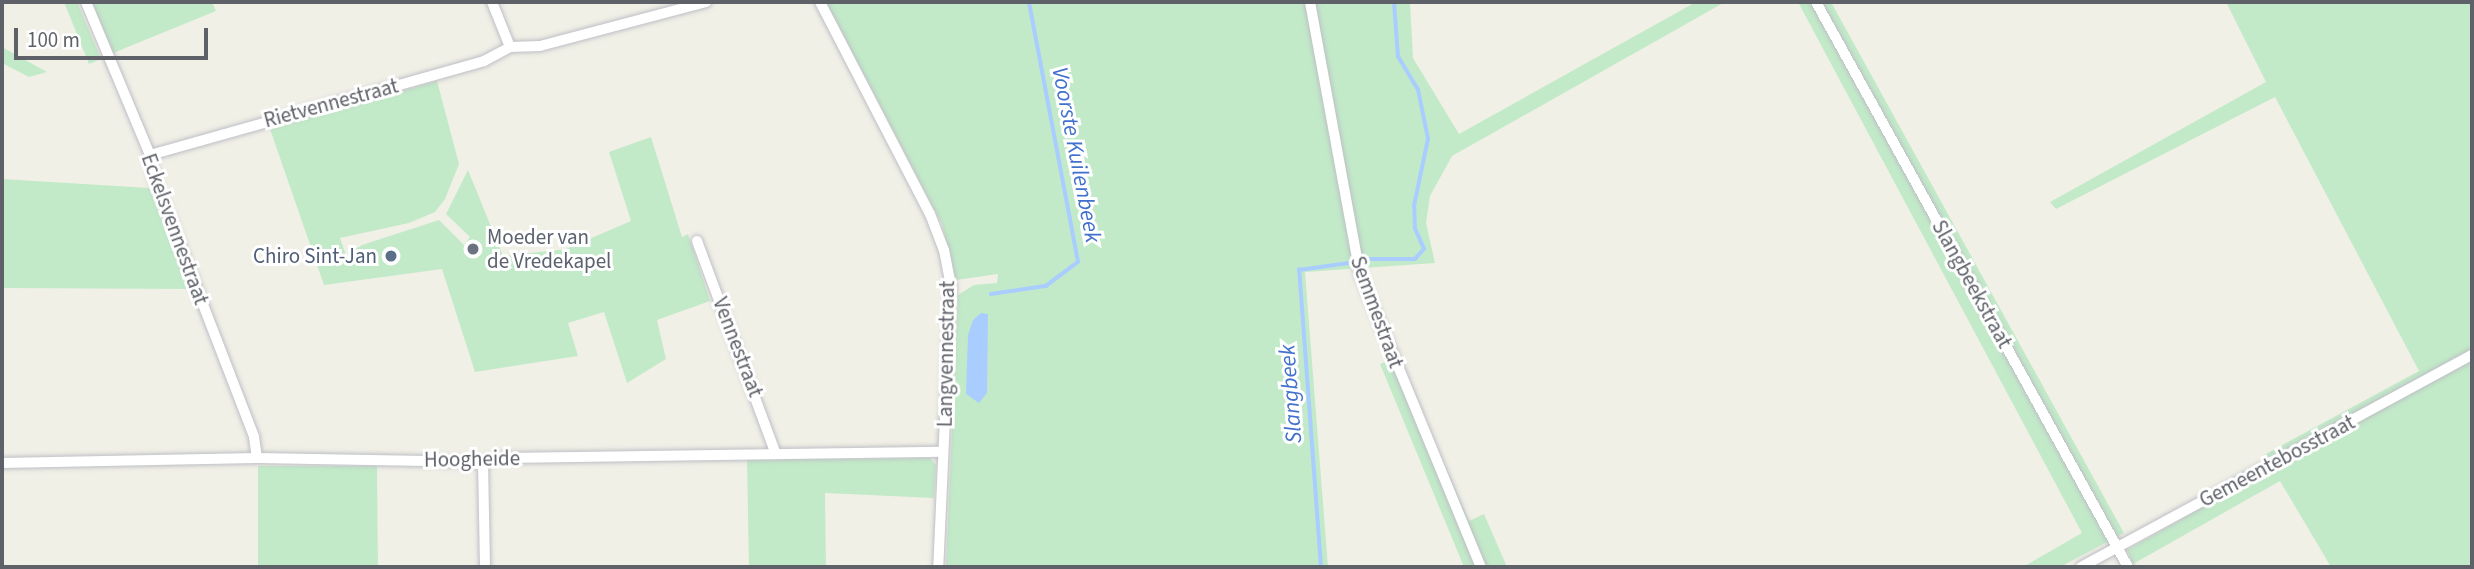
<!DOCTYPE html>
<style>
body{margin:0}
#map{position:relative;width:2474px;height:569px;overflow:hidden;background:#f1f0e7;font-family:"Source Sans 3",sans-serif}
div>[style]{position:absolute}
.green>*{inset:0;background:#c2eac8}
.water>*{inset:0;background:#a9cdff}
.stream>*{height:3.5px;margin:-1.75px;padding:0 1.75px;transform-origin:1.75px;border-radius:1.75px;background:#a9cdff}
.roads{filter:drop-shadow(0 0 2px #bebfc6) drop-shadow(0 0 2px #bebfc6)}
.street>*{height:10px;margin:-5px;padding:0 5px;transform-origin:5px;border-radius:5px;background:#fff}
.dots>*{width:19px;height:19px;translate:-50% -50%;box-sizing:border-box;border:4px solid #fff;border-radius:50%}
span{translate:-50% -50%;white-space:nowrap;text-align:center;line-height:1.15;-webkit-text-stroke:6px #fff;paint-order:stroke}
.street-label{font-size:21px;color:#5e6168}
.worship-label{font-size:21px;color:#5b616d}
.left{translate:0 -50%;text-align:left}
.service-label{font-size:21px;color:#4e5e75}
.right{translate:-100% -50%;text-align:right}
.water-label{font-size:23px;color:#4170cd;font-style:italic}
.frame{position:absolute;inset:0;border:4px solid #5e6168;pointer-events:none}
.scale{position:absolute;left:14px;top:28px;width:194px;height:32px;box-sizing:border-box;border:4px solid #5e6168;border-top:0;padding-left:9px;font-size:21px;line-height:24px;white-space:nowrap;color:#5e6168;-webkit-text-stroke:5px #fff;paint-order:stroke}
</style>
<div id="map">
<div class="green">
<div style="clip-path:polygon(64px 2px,77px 2px,101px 59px,89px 64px)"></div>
<div style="clip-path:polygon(92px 2px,212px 2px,216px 11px,113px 53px)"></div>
<div style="clip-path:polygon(826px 2px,1410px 2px,1413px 58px,1459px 134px,1696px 2px,1725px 2px,1452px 156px,1430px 196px,1426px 223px,1435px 263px,1305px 272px,1328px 567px,946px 567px,958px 295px,974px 285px,997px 283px,998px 274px,956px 280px,942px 224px)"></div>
<div style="clip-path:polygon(1798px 2px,1831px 2px,2124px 533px,2060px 567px,2023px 567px,2082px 533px)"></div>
<div style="clip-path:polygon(2226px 2px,2472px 2px,2472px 567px,2331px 567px,2280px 481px,2133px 564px,2127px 550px,2272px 468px,2264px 455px,2419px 371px,2275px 97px,2056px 209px,2050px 202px,2266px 82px)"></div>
<div style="clip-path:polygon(2px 47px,47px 72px,29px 77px,2px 63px)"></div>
<div style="clip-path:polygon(437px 81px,459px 164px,445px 199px,435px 212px,409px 223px,340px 238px,346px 255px,362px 245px,439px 220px,464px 245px,470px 237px,446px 214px,468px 170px,503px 256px,566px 249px,631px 221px,609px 152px,651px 137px,682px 237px,688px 234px,710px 301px,657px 320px,666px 359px,627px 383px,604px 312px,568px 323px,578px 356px,475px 372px,442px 269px,324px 285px,270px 129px)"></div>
<div style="clip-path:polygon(2px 179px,149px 188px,189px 289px,2px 288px)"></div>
<div style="clip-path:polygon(1397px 357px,1469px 521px,1484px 514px,1507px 567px,1464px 567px,1380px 364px)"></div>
<div style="clip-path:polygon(930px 458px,936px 465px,934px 498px,825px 493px,826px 567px,749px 567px,747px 460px)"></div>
<div style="clip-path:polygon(258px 466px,377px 466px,378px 567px,258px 567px)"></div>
</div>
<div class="water">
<div style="clip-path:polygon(981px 313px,988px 314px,987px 393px,979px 403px,966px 394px,968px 335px,973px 320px)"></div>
</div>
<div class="stream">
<div style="left:1366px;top:259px;width:49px"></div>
<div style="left:1415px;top:259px;width:13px;rotate:-48deg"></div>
<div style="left:1424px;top:249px;width:22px;rotate:-114deg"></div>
<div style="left:1415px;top:229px;width:23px;rotate:-92deg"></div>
<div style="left:1414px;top:206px;width:68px;rotate:-78.2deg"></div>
<div style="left:1428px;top:139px;width:50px;rotate:-101.5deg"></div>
<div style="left:1418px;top:90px;width:39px;rotate:-121deg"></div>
<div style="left:1398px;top:57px;width:55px;rotate:-94.2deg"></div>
<div style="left:991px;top:294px;width:56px;rotate:-8.3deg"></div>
<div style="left:1046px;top:286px;width:40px;rotate:-37deg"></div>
<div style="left:1078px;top:262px;width:265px;rotate:-100.7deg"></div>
<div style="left:1321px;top:567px;width:298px;rotate:-94.2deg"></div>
<div style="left:1299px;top:270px;width:50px;rotate:-8deg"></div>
</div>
<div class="roads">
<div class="street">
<div style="left:86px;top:2px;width:166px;rotate:67.3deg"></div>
<div style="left:150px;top:155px;width:25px;rotate:79deg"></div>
<div style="left:155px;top:180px;width:275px;rotate:68.9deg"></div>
<div style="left:254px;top:437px;width:21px;rotate:82deg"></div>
<div style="left:492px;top:2px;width:48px;rotate:68.2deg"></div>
<div style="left:820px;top:2px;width:239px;rotate:62.6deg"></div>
<div style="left:930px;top:214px;width:39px;rotate:69deg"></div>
<div style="left:944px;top:250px;width:37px;rotate:79deg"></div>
<div style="left:951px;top:286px;width:281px;rotate:92.6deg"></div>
<div style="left:1310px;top:2px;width:277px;rotate:79.6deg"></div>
<div style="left:1360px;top:274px;width:317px;rotate:67.6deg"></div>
<div style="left:1816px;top:2px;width:645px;rotate:61.09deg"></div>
<div style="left:150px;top:155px;width:347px;rotate:-15.7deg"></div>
<div style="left:484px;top:61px;width:30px;rotate:-28deg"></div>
<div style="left:510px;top:47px;width:30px;rotate:-2deg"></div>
<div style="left:540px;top:46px;width:172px;rotate:-14.8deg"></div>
<div style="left:697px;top:241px;width:227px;rotate:69.7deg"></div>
<div style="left:483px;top:462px;width:105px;rotate:88.9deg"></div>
<div style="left:2px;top:463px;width:255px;rotate:-1.1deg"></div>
<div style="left:257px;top:458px;width:226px;rotate:1deg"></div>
<div style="left:483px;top:462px;width:17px;rotate:-13deg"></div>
<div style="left:500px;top:458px;width:443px;rotate:-0.8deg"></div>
<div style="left:2081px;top:567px;width:445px;rotate:-28.5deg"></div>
</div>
</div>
<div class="dots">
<div style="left:473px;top:249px;background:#6b7280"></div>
<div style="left:391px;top:256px;background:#5c6f8a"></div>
</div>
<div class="street-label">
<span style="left:331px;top:103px;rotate:-15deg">Rietvennestraat</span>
<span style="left:175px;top:229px;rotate:70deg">Eckelsvennestraat</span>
<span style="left:1972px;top:284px;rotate:61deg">Slangbeekstraat</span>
<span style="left:1377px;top:312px;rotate:70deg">Semmestraat</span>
<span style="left:738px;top:347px;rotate:69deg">Vennestraat</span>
<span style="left:946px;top:354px;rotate:-89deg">Langvennestraat</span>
<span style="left:472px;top:459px;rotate:-1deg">Hoogheide</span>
<span style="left:2277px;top:461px;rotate:-28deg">Gemeentebosstraat</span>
</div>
<div class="worship-label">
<span class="left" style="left:487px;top:249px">Moeder van<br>de Vredekapel</span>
</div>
<div class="service-label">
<span class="right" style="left:377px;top:256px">Chiro Sint-Jan</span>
</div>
<div class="water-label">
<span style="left:1076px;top:155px;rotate:79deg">Voorste Kuilenbeek</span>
<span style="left:1291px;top:394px;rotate:-94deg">Slangbeek</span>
</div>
<div class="frame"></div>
<div class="scale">100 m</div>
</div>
